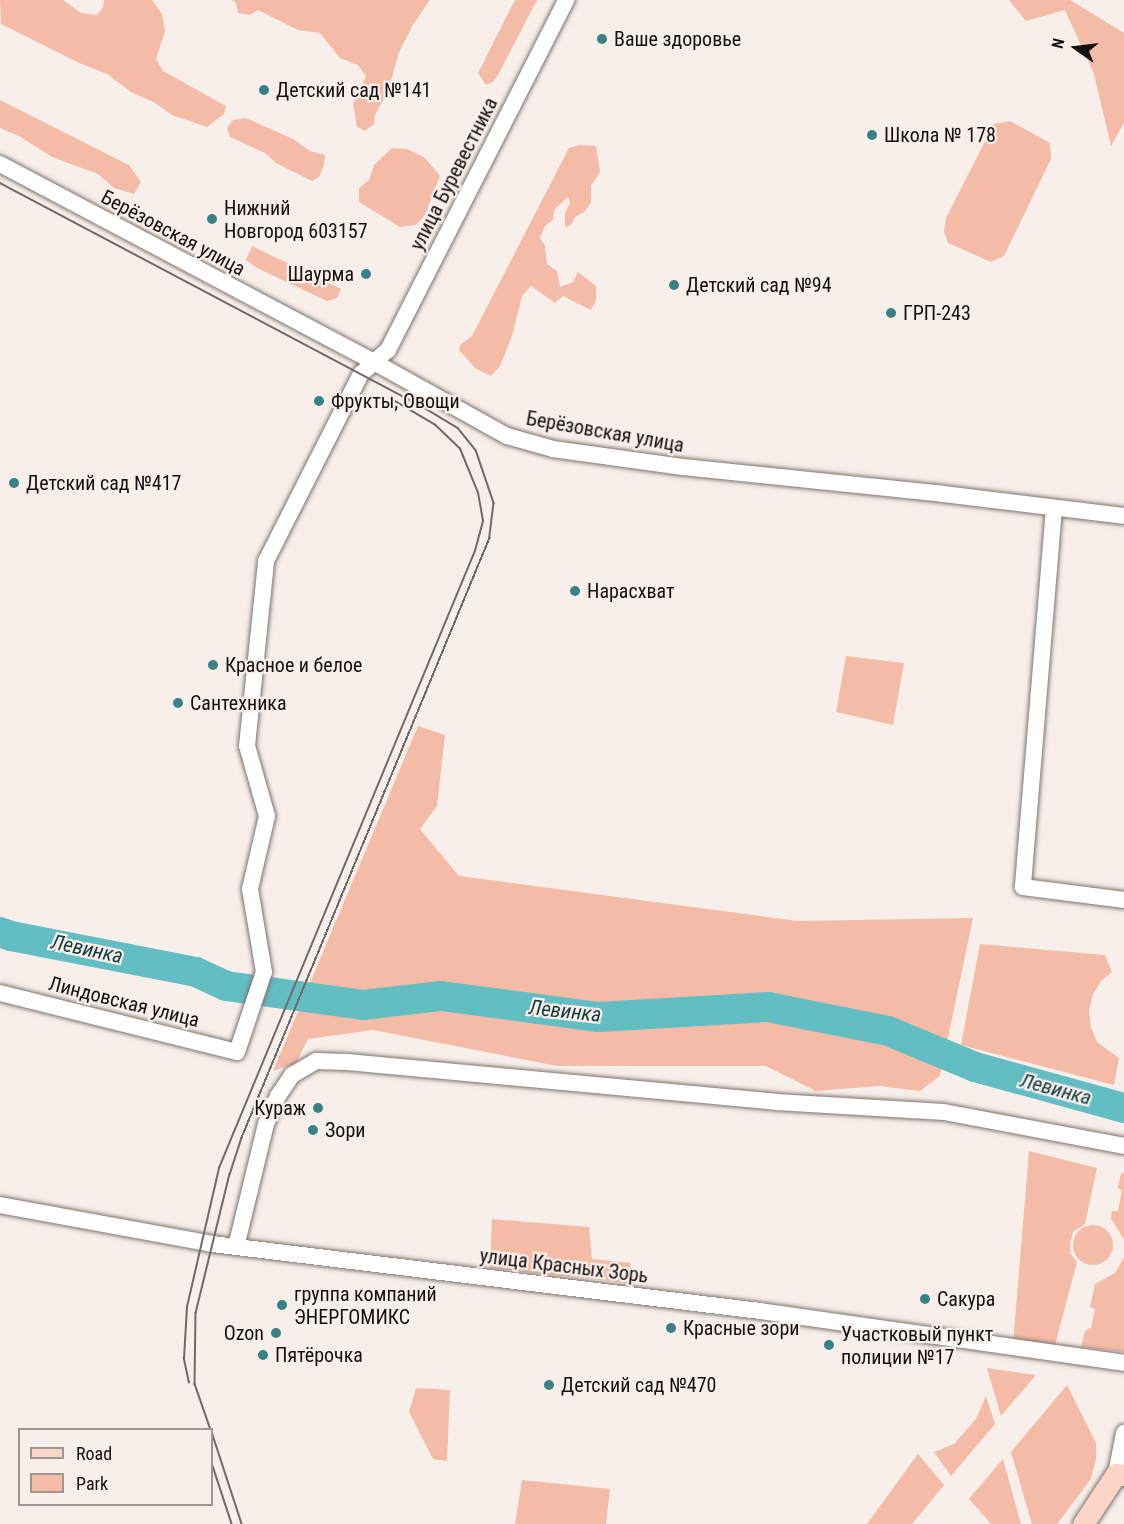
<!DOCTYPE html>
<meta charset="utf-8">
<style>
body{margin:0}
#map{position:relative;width:1124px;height:1524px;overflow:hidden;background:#f8efeb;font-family:"Roboto Condensed",sans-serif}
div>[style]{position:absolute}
.green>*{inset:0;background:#f4bca7}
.round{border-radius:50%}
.river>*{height:30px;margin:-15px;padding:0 15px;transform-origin:15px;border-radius:15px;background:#62bec2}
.roads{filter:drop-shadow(0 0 2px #7c7370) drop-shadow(0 0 2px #7c7370)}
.minor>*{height:16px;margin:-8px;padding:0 8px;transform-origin:8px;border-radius:8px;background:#fff}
.major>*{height:21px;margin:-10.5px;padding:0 10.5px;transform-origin:10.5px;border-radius:10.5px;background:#fdd5c6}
.tram>*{height:1.5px;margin:-0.75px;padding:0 0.75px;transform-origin:0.75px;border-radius:0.75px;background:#706a68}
.dots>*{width:16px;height:16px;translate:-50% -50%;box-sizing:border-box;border:3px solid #f8efeb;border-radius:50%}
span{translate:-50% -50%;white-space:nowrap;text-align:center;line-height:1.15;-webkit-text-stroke:4.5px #f8efeb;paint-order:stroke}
.poi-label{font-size:20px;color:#14100f}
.left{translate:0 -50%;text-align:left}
.right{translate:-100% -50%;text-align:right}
.street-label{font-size:20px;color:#14100f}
.water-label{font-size:21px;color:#113d3f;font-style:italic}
.legend{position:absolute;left:18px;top:1428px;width:195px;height:78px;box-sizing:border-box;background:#f8efeb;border:2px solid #9d9693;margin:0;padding:8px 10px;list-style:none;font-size:18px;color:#14100f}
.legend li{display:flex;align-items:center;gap:12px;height:30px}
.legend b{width:30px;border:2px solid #9d9693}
.north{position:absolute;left:1046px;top:18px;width:60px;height:60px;-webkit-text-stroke:4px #f8efeb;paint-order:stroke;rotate:284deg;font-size:16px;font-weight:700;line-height:24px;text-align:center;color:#14100f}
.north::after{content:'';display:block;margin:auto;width:21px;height:27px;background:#14100f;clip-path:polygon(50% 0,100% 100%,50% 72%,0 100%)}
</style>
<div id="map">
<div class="green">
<div style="clip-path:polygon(0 0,63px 0,81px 13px,97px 15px,103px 7px,104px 0,152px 0,162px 14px,165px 31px,156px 59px,163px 71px,226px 106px,224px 114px,207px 127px,172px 115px,155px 103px,131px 92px,107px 74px,79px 63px,1px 24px)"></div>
<div style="clip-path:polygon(232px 0,430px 0,413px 25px,399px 52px,388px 92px,375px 115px,374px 124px,365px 131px,357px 127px,353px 104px,366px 76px,358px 65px,340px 58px,320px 33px,298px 30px,258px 10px,250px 15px,238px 13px,236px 3px)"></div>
<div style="clip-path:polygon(515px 0,537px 0,498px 75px,493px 82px,486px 85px,478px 73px)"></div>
<div style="clip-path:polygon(1009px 0,1070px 0,1124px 33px,1124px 123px,1111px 146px,1094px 74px,1065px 10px,1026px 21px)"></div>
<div style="clip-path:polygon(0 100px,129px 165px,141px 182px,134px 194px,114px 188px,98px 174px,52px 157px,19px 136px,0 128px)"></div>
<div style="clip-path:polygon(246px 118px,293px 139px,310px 151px,325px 155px,324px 165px,319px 177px,312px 181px,276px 163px,265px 153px,230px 137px,227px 128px,233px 120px)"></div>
<div style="clip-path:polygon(1010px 121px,1050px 143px,1051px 159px,1004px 256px,991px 262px,948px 243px,944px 232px,946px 218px,994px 124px)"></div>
<div style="clip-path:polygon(579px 145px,596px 146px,600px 172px,591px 186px,591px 203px,584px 212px,575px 217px,571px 225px,565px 227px,565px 213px,570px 203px,568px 197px,554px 210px,553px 220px,545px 226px,540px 238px,545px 246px,547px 264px,557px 271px,560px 287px,573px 282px,578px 272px,596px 286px,596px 300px,591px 310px,563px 296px,555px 303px,531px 286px,522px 296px,512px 336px,500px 366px,491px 376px,475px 368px,459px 350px,460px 345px,472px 336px,569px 148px)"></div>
<div style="clip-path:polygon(392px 148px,407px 149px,425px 158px,440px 176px,425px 215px,416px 225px,400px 227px,359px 202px,359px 188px,369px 180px,374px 165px)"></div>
<div style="clip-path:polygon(252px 246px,341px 289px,337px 298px,327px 301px,257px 268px,246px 260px)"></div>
<div style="clip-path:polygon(846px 656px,904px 663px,893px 725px,836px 712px)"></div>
<div style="clip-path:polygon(418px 726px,445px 735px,437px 806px,420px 829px,459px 876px,797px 921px,973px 918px,940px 1076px,920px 1091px,879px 1086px,816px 1091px,766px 1066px,557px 1066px,373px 1030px,308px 1039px,296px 1063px,273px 1071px)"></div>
<div style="clip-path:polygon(980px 944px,1105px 955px,1112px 972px,1102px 980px,1093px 994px,1089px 1011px,1091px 1027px,1097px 1042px,1119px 1058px,1114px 1085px,961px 1045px)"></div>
<div style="clip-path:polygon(1029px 1151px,1097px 1168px,1085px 1224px,1073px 1232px,1070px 1244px,1071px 1254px,1077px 1262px,1054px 1349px,1013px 1344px)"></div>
<div style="clip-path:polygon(1121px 1173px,1124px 1174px,1124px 1239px,1111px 1219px,1112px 1211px,1118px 1211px,1122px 1190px,1118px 1188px)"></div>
<div style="clip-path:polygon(492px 1219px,589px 1227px,592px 1259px,631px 1263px,628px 1283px,490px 1268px)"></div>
<div class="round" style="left:1073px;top:1225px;width:40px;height:40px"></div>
<div style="clip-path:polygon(1124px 1258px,1124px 1352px,1081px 1347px,1085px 1331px,1091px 1328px,1095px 1309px,1090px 1307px,1095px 1284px,1115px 1273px)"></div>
<div style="clip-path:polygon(987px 1368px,1036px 1375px,1001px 1416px)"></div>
<div style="clip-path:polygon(1067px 1385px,1096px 1443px,1096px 1459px,1091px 1479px,1057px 1524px,1032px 1524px,1011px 1452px)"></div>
<div style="clip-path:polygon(416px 1388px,450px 1390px,447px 1461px,433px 1459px,409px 1412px)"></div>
<div style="clip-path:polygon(986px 1396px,995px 1424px,951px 1476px,934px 1452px,954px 1444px,976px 1419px)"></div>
<div style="clip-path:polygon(918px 1454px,944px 1485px,912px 1524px,867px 1524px)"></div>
<div style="clip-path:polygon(1003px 1459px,1021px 1524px,991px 1524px,969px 1499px)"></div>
<div style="clip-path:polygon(522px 1480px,610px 1489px,606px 1524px,515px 1524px)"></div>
</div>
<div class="river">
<div style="left:0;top:932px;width:12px;rotate:20deg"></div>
<div style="left:11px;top:936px;width:188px;rotate:11deg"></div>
<div style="left:196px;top:972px;width:33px;rotate:25deg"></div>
<div style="left:226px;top:986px;width:138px;rotate:7.9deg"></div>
<div style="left:363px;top:1005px;width:79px;rotate:-6.6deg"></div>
<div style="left:441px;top:996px;width:159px;rotate:7.6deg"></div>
<div style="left:599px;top:1017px;width:169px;rotate:-3.4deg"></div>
<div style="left:768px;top:1007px;width:122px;rotate:11.3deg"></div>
<div style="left:888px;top:1031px;width:94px;rotate:22.5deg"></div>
<div style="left:975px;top:1067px;width:155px;rotate:15.4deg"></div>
</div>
<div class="roads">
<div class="minor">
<div style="left:0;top:164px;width:423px;rotate:27.9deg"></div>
<div style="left:374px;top:362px;width:152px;rotate:29.1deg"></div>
<div style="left:507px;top:436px;width:48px;rotate:15.8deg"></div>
<div style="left:553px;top:449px;width:131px;rotate:7.9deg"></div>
<div style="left:683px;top:467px;width:261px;rotate:5.9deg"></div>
<div style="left:943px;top:494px;width:182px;rotate:6.9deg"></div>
<div style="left:1054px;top:508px;width:380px;rotate:94.7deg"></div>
<div style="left:1023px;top:887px;width:102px;rotate:7.3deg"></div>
<div style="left:0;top:993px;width:244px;rotate:14deg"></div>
<div style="left:237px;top:1052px;width:84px;rotate:-71.4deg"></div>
<div style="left:264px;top:972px;width:84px;rotate:-99.6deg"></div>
<div style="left:250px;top:889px;width:75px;rotate:-76.9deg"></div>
<div style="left:267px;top:816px;width:73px;rotate:-105.9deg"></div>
<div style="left:247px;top:746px;width:186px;rotate:-84.1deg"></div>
<div style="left:266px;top:561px;width:210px;rotate:-63.1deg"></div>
<div style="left:361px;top:374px;width:36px;rotate:-42deg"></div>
<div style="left:388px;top:350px;width:393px;rotate:-63deg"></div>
<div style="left:0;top:1205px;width:216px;rotate:10.4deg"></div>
<div style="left:212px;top:1244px;width:552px;rotate:6.97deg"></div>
<div style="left:760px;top:1311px;width:368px;rotate:8.1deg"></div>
<div style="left:236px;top:1247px;width:127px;rotate:-76.3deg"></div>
<div style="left:266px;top:1124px;width:30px;rotate:-67deg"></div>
<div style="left:278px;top:1096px;width:25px;rotate:-56deg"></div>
<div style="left:292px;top:1075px;width:28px;rotate:-30deg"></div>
<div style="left:316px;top:1061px;width:31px;rotate:2deg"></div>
<div style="left:347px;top:1062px;width:431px;rotate:5.3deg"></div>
<div style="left:776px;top:1102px;width:168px;rotate:3.4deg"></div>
<div style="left:944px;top:1112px;width:183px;rotate:10.7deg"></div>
<div style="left:1116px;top:1474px;width:42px;rotate:-79deg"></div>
</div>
<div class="major">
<div style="left:1083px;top:1524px;width:60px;rotate:-56.6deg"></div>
<div style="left:1116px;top:1474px;width:8px;rotate:7deg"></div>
</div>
</div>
<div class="tram">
<div style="left:0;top:183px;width:479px;rotate:27.9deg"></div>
<div style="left:423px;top:407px;width:41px;rotate:31deg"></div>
<div style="left:458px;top:428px;width:28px;rotate:51deg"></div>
<div style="left:476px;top:450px;width:56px;rotate:71.2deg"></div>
<div style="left:494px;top:503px;width:35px;rotate:97deg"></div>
<div style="left:490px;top:538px;width:649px;rotate:112.46deg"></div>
<div style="left:242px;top:1138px;width:38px;rotate:108deg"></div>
<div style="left:230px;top:1174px;width:143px;rotate:103.7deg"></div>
<div style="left:196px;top:1313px;width:71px;rotate:90.8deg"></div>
<div style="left:195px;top:1384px;width:49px;rotate:70.8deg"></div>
<div style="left:189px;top:1383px;width:25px;rotate:-102deg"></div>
<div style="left:184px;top:1359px;width:52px;rotate:-86.7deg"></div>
<div style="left:187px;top:1307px;width:143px;rotate:-77deg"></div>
<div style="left:219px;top:1168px;width:668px;rotate:-67.47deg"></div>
<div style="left:475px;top:551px;width:31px;rotate:-75deg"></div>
<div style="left:483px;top:521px;width:28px;rotate:-100deg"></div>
<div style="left:478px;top:493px;width:48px;rotate:-112.2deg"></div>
<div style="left:460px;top:449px;width:35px;rotate:-136deg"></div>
<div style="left:435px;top:425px;width:51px;rotate:-149.4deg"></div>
<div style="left:212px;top:1432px;width:97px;rotate:71.9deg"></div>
<div style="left:212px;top:1463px;width:64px;rotate:71.8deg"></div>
</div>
<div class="dots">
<div style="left:602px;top:39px;background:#388184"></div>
<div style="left:264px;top:90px;background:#388184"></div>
<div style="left:872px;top:135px;background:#388184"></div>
<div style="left:212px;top:219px;background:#388184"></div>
<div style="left:366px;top:274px;background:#388184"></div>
<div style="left:674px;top:285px;background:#388184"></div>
<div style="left:891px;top:313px;background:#388184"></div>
<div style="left:319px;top:401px;background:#388184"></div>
<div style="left:14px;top:483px;background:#388184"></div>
<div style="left:575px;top:591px;background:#388184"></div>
<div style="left:213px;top:665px;background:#388184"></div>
<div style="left:178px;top:703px;background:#388184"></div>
<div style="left:318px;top:1108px;background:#388184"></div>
<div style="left:313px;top:1130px;background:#388184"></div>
<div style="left:925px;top:1299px;background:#388184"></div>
<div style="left:282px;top:1305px;background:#388184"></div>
<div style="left:671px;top:1328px;background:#388184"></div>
<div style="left:276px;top:1333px;background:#388184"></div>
<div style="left:829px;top:1345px;background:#388184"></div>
<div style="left:263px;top:1355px;background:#388184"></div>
<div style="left:549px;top:1385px;background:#388184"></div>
</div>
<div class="poi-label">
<span class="left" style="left:614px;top:39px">Ваше здоровье</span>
<span class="left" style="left:276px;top:90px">Детский сад №141</span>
<span class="left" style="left:884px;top:135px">Школа № 178</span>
<span class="left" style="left:224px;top:220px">Нижний<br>Новгород 603157</span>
<span class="right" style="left:354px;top:274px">Шаурма</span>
<span class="left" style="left:686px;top:285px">Детский сад №94</span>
<span class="left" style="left:903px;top:313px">ГРП-243</span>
<span class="left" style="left:331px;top:401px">Фрукты, Овощи</span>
<span class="left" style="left:26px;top:483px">Детский сад №417</span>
<span class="left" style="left:587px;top:591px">Нарасхват</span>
<span class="left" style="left:225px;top:665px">Красное и белое</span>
<span class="left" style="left:190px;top:703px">Сантехника</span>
<span class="right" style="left:306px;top:1108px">Кураж</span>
<span class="left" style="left:325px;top:1130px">Зори</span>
<span class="left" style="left:294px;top:1306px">группа компаний<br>ЭНЕРГОМИКС</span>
<span class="left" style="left:937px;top:1299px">Сакура</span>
<span class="left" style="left:683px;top:1328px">Красные зори</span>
<span class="right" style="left:264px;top:1333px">Ozon</span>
<span class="left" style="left:841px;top:1346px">Участковый пункт<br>полиции №17</span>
<span class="left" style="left:275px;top:1355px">Пятёрочка</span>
<span class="left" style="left:561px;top:1385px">Детский сад №470</span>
</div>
<div class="street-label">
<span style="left:454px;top:174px;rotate:-63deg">улица Буревестника</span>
<span style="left:173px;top:233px;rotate:28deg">Берёзовская улица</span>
<span style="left:605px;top:432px;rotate:10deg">Берёзовская улица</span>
<span style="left:124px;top:1002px;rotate:14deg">Линдовская улица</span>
<span style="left:564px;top:1266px;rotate:7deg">улица Красных Зорь</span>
</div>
<div class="water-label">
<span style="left:87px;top:949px;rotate:12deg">Левинка</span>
<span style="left:565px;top:1011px;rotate:6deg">Левинка</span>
<span style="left:1056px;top:1089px;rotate:15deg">Левинка</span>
</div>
<ul class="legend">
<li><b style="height:8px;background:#fdd5c6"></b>Road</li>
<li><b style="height:16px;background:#f4bca7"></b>Park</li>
</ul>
<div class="north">N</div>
</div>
